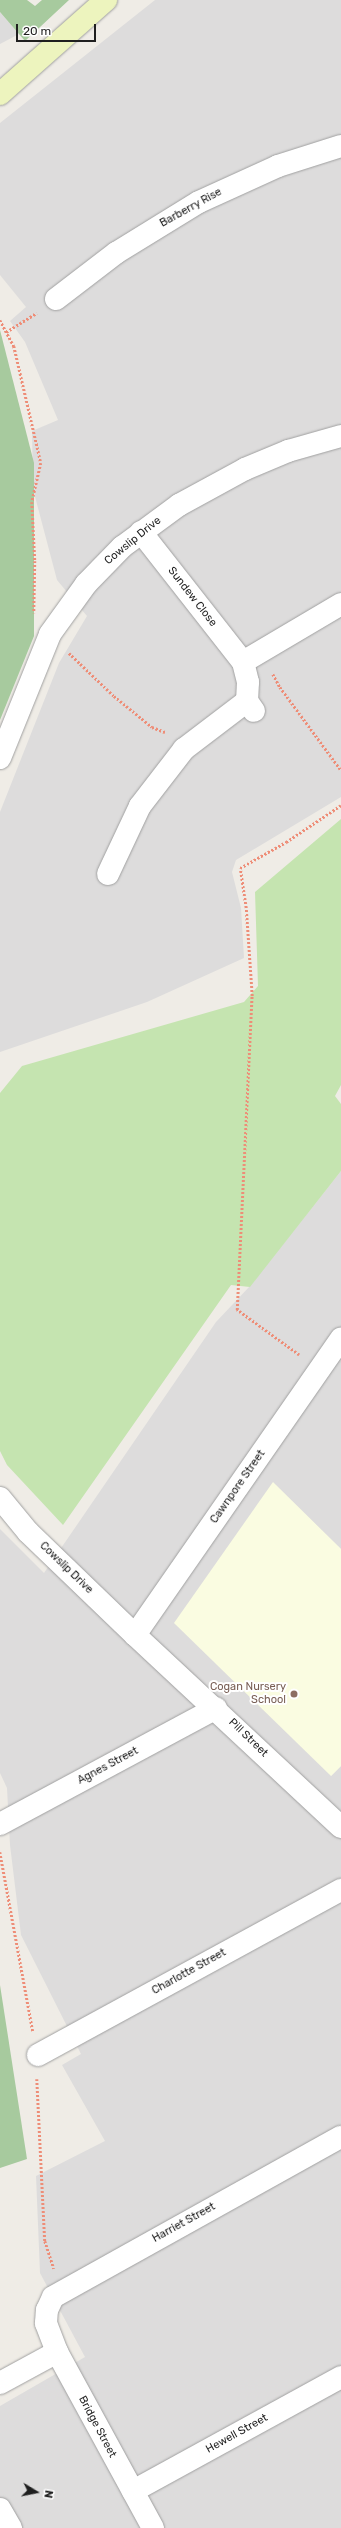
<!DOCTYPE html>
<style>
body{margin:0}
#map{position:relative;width:341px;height:2528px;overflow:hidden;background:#efece6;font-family:Rubik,sans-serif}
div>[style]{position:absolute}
.residential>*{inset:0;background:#dddcdc}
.education>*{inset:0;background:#fafce1}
.grass>*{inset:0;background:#c5e4b0}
.forest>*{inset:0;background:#a7ca9e}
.path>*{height:2.5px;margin-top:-1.25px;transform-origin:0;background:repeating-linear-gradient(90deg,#ee8d77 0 2px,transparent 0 4px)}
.roads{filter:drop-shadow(0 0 1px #a0a0a0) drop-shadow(0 0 1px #a0a0a0)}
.street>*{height:22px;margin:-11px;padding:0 11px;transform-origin:11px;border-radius:11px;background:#fff}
.secondary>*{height:22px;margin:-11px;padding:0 11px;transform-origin:11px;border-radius:11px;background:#edf4be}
.dots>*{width:11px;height:11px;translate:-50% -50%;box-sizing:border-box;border:2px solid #fff;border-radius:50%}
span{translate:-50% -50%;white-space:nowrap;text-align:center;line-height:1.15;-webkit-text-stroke:4px #fff;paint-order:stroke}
.street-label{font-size:11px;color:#1f1f1f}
.education-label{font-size:11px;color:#785e54}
.right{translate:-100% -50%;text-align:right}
.north{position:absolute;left:16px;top:2472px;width:40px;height:40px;-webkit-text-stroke:3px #fff;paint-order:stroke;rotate:100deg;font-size:11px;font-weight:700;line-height:16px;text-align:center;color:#1f1f1f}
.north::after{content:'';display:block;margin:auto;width:14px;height:18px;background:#1f1f1f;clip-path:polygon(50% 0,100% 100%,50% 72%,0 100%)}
.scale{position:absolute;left:16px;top:24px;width:80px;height:18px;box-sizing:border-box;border:2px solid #1f1f1f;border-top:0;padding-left:5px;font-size:12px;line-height:14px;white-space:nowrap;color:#1f1f1f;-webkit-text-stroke:3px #fff;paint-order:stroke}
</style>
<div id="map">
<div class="residential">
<div style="clip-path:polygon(155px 0,341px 0,341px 797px,236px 860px,232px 872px,241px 908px,244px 958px,147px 1002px,0 1052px,0 812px,59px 663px,87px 616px,57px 580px,33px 489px,32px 431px,58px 420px,25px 342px,10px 321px,26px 307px,0 275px,0 123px)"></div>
<div style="clip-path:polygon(0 12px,19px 34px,0 44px)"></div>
<div style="clip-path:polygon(341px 1171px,341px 1549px,273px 1483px,331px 1776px,341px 1766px,341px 2528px,0 2528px,0 2406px,85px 2357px,40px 2273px,36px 2176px,105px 2141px,62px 2065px,81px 2054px,21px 1935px,10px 1845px,7px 1788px,0 1773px,0 1529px,44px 1573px,216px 1322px,250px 1286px)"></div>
</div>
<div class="education">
<div style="clip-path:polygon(273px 1482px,341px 1549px,341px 1766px,331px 1776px,174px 1623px)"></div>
</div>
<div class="grass">
<div style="clip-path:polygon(341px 819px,341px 1085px,335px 1096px,341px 1104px,341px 1171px,250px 1287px,231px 1285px,63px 1525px,7px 1465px,0 1451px,0 1093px,22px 1066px,244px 1002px,258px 986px,255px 892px)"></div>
</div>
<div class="forest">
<div style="clip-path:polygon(0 0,27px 0,35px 6px,42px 0,69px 0,25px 41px,0 12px)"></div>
<div style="clip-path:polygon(0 330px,34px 463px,34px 636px,0 720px)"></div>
<div style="clip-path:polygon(0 1985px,27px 2159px,0 2168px)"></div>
</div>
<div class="path">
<div style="left:0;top:320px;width:30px;rotate:62deg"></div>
<div style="left:14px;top:346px;width:120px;rotate:77deg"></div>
<div style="left:41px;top:463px;width:40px;rotate:103deg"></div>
<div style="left:32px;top:502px;width:59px;rotate:87.1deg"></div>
<div style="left:35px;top:561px;width:52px;rotate:91.1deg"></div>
<div style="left:6px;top:332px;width:36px;rotate:-32deg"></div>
<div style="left:69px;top:653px;width:62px;rotate:43.7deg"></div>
<div style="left:114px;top:696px;width:49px;rotate:39.2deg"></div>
<div style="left:152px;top:727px;width:14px;rotate:21deg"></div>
<div style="left:273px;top:674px;width:15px;rotate:62deg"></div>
<div style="left:280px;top:687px;width:103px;rotate:53.7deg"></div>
<div style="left:299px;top:1355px;width:77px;rotate:-144deg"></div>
<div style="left:237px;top:1310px;width:314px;rotate:-87.3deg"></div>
<div style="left:252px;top:996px;width:88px;rotate:-93.9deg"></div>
<div style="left:246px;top:908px;width:40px;rotate:-98.5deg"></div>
<div style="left:240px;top:868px;width:53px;rotate:-29.5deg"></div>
<div style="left:286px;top:842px;width:66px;rotate:-33.9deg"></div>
<div style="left:0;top:1852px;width:182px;rotate:79.6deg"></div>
<div style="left:37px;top:2079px;width:162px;rotate:87.2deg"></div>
<div style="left:45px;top:2241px;width:29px;rotate:72deg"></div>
</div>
<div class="roads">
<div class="street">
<div style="left:56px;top:299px;width:76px;rotate:-37.5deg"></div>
<div style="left:116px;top:253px;width:97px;rotate:-31.6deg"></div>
<div style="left:199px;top:202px;width:87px;rotate:-24.5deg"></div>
<div style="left:278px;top:166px;width:66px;rotate:-17.6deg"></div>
<div style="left:141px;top:532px;width:165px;rotate:51.9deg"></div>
<div style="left:243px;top:662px;width:21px;rotate:76deg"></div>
<div style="left:248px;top:682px;width:19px;rotate:93deg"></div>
<div style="left:247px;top:701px;width:12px;rotate:55deg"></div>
<div style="left:243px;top:662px;width:114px;rotate:-30.6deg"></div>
<div style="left:0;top:758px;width:134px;rotate:-68deg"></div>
<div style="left:50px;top:634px;width:62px;rotate:-54.2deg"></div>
<div style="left:86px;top:584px;width:52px;rotate:-45.8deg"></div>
<div style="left:122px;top:547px;width:71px;rotate:-36.4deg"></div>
<div style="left:179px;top:505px;width:75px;rotate:-28.6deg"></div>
<div style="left:245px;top:469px;width:47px;rotate:-22.7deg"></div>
<div style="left:288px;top:451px;width:55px;rotate:-15.8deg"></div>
<div style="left:108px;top:874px;width:75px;rotate:-64.8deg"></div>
<div style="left:140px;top:806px;width:72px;rotate:-52.3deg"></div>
<div style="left:184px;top:749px;width:79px;rotate:-37.3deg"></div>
<div style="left:0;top:1498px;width:44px;rotate:50.5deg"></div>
<div style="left:28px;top:1532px;width:149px;rotate:43.9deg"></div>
<div style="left:135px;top:1635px;width:282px;rotate:43deg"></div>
<div style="left:135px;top:1635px;width:361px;rotate:-55.2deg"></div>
<div style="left:0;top:1824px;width:245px;rotate:-28.2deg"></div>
<div style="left:38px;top:2055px;width:345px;rotate:-28.6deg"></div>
<div style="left:0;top:2383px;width:65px;rotate:-28.5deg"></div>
<div style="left:133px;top:2491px;width:237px;rotate:-28.7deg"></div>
<div style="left:0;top:2509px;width:22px;rotate:60deg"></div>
<div style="left:153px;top:2528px;width:200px;rotate:-118.6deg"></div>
<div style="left:57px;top:2352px;width:31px;rotate:-111deg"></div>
<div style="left:46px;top:2323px;width:13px;rotate:-86deg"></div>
<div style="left:47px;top:2310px;width:14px;rotate:-65deg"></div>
<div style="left:53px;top:2297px;width:329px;rotate:-29.1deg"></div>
</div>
<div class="secondary">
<div style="left:0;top:94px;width:142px;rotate:-41.6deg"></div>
</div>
</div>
<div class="dots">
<div style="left:294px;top:1694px;background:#8d6e63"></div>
</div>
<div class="street-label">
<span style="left:191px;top:208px;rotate:-29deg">Barberry Rise</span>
<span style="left:133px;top:541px;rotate:-39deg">Cowslip Drive</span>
<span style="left:192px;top:597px;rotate:52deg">Sundew Close</span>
<span style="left:238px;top:1487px;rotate:-55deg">Cawnpore Street</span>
<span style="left:66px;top:1568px;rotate:44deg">Cowslip Drive</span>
<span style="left:248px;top:1738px;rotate:44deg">Pill Street</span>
<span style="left:108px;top:1766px;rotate:-28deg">Agnes Street</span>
<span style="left:189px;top:1972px;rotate:-29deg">Charlotte Street</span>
<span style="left:184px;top:2223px;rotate:-29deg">Harriet Street</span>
<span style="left:97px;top:2427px;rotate:62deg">Bridge Street</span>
<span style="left:237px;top:2434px;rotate:-29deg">Hewell Street</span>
</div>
<div class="education-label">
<span class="right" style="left:286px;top:1694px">Cogan Nursery<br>School</span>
</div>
<div class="north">N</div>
<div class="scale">20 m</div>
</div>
